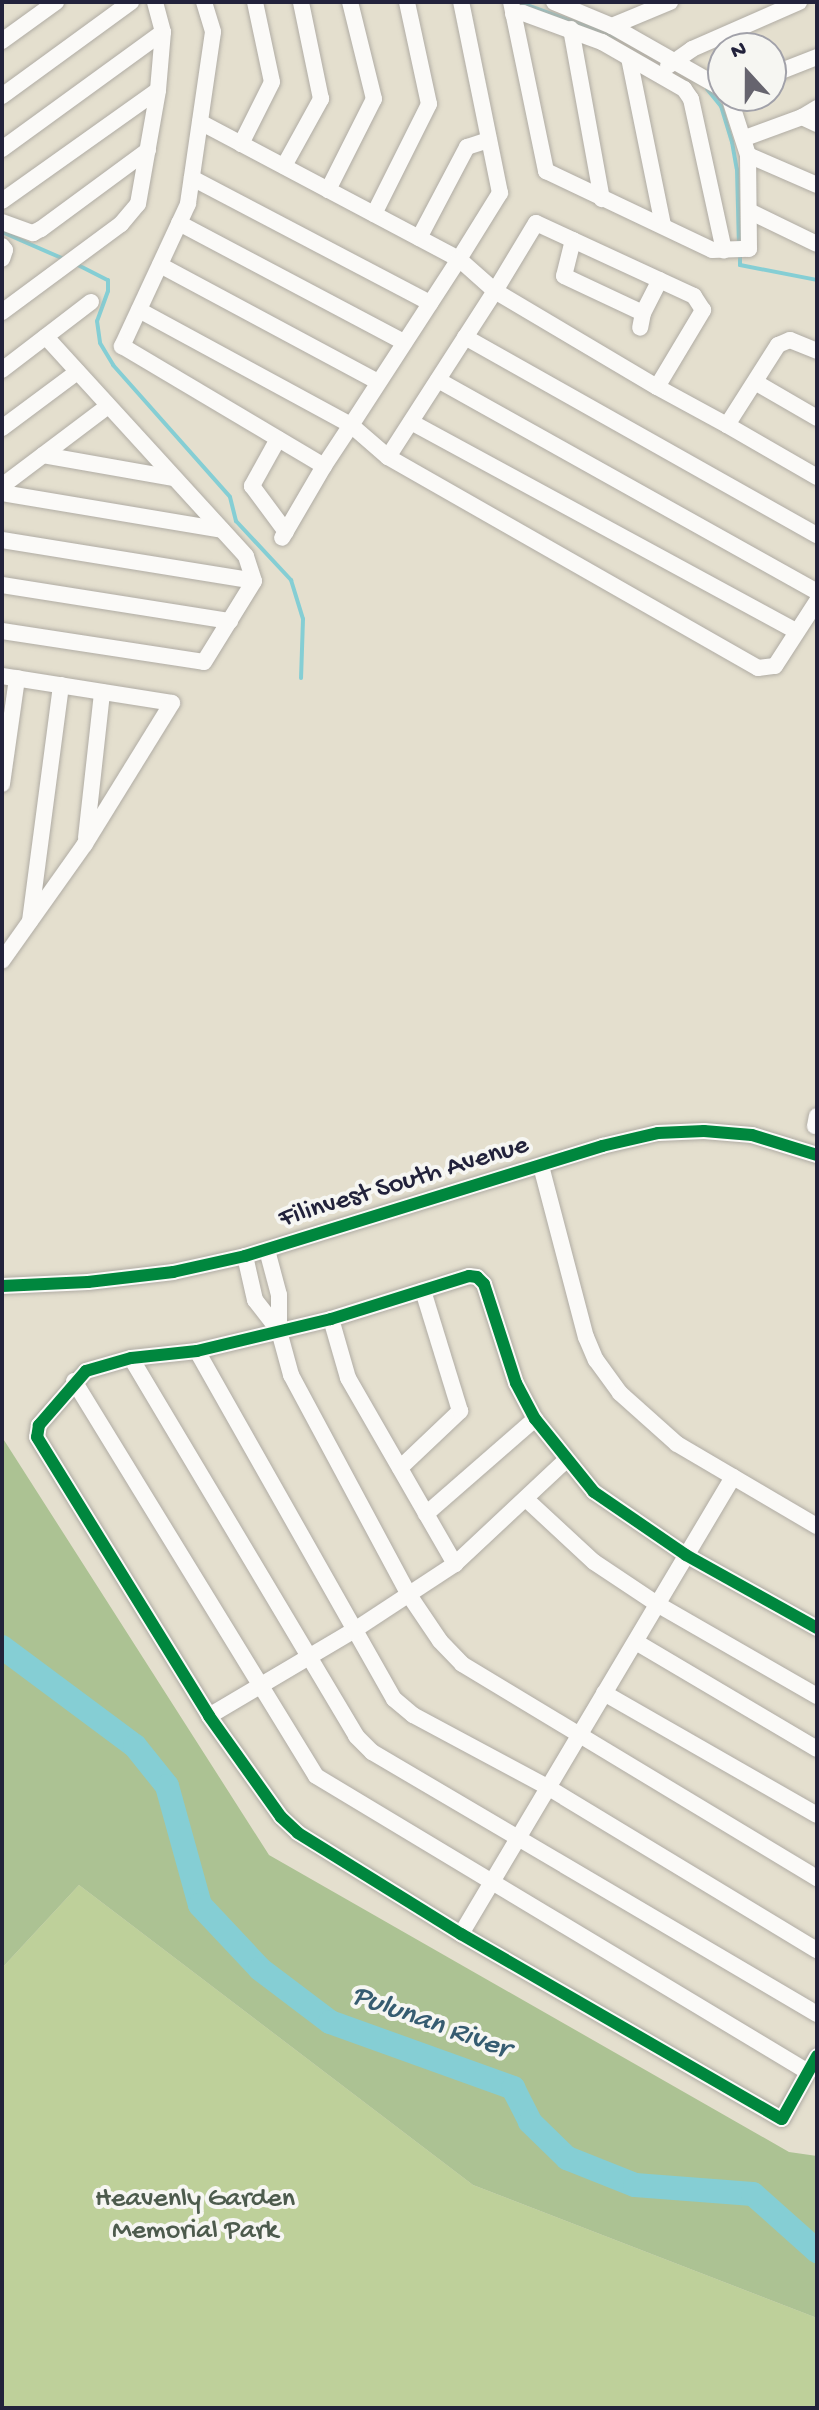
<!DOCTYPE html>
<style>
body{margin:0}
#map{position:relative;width:819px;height:2410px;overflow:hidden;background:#e4dfce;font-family:"Gochi Hand",sans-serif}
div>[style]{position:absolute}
.green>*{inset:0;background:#bed09a}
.forest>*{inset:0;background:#acc293}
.stream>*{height:4px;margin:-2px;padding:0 2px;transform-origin:2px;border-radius:2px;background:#85ced4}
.river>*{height:24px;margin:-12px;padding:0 12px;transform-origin:12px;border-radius:12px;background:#85ced4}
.roads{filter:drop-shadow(0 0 2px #b0aca4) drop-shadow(0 0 2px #b0aca4)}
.minor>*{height:16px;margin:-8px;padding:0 8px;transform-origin:8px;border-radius:8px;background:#fbfaf8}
.cycleway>*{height:12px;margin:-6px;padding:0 6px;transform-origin:6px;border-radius:6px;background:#00873e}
span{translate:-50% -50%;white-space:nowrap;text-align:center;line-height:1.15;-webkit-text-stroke:8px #f6f6f2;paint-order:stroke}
.street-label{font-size:28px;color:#22223b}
.park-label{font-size:28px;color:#4d5b4d}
.water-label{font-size:30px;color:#365c71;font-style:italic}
.frame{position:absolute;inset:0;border:4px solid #22223b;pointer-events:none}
.north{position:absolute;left:707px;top:32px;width:80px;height:80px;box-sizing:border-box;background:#f6f6f2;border:2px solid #a1a1a9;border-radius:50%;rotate:339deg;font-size:22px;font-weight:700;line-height:32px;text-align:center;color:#22223b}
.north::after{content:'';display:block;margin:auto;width:28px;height:36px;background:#66646e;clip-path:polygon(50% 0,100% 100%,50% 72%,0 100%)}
</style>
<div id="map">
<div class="green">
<div style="clip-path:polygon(79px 1885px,473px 2185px,817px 2318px,817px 2408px,2px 2408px,2px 1968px)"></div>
</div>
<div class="forest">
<div style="clip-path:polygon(2px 1437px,269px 1855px,789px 2152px,817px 2156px,817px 2318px,473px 2185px,79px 1885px,2px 1968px)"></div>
</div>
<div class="stream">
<div style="left:518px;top:2px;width:104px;rotate:19.7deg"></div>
<div style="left:707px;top:89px;width:22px;rotate:51deg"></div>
<div style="left:721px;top:106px;width:38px;rotate:73deg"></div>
<div style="left:732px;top:142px;width:27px;rotate:80deg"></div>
<div style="left:737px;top:169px;width:76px;rotate:88.5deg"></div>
<div style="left:2px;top:232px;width:70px;rotate:23.6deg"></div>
<div style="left:740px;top:254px;width:11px;rotate:90deg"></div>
<div style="left:740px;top:265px;width:78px;rotate:11deg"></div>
<div style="left:74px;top:263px;width:38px;rotate:27deg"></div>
<div style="left:108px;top:280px;width:11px;rotate:90deg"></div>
<div style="left:108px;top:291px;width:32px;rotate:110deg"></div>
<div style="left:97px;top:321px;width:22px;rotate:82deg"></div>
<div style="left:100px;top:343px;width:26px;rotate:59deg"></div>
<div style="left:113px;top:365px;width:176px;rotate:48.4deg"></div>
<div style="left:230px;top:497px;width:25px;rotate:76deg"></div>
<div style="left:236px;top:521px;width:81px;rotate:47deg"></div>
<div style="left:291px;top:580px;width:41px;rotate:72.9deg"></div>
<div style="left:303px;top:619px;width:59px;rotate:91.9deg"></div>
</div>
<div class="river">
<div style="left:2px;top:1647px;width:166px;rotate:36.7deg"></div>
<div style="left:135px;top:1746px;width:51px;rotate:51.3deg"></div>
<div style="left:167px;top:1786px;width:123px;rotate:74.5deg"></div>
<div style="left:200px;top:1905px;width:88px;rotate:46.8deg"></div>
<div style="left:260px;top:1969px;width:88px;rotate:37.1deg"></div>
<div style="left:330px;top:2022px;width:195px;rotate:19.8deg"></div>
<div style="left:513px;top:2088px;width:38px;rotate:63deg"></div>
<div style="left:530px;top:2122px;width:52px;rotate:44.2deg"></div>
<div style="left:567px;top:2158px;width:73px;rotate:21.7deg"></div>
<div style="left:635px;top:2185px;width:118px;rotate:4.4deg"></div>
<div style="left:753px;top:2194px;width:86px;rotate:41.7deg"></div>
</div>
<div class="roads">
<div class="minor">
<div style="left:204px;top:2px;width:31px;rotate:73deg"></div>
<div style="left:213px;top:32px;width:174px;rotate:98.3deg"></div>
<div style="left:188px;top:204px;width:157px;rotate:114.9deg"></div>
<div style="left:122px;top:346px;width:235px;rotate:30.7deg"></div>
<div style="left:511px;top:2px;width:173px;rotate:78.3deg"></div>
<div style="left:546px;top:171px;width:184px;rotate:25.4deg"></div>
<div style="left:712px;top:250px;width:37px;rotate:-2deg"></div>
<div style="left:749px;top:249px;width:94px;rotate:-90.6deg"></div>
<div style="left:748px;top:155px;width:62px;rotate:-107.9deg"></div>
<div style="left:554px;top:2px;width:63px;rotate:22.5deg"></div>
<div style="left:612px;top:26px;width:128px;rotate:29.6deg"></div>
<div style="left:513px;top:14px;width:10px;rotate:-6deg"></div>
<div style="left:523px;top:13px;width:84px;rotate:20.2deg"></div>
<div style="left:602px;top:42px;width:95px;rotate:29.8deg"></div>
<div style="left:684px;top:89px;width:12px;rotate:55deg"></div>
<div style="left:691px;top:99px;width:155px;rotate:77.7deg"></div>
<div style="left:612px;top:26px;width:63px;rotate:-22.5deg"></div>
<div style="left:571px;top:29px;width:173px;rotate:79.7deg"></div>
<div style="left:2px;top:41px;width:67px;rotate:-35.8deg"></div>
<div style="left:629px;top:58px;width:170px;rotate:78.5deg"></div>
<div style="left:668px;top:66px;width:29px;rotate:-35deg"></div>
<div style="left:692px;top:49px;width:117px;rotate:-23.7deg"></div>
<div style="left:771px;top:75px;width:49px;rotate:-21.4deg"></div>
<div style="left:2px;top:96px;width:160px;rotate:-36.1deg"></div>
<div style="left:817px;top:108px;width:17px;rotate:149deg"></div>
<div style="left:802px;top:117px;width:17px;rotate:25deg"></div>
<div style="left:200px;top:122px;width:293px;rotate:27.9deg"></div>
<div style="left:459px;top:259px;width:78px;rotate:-58.2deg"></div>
<div style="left:500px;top:193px;width:195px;rotate:-101.5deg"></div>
<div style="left:745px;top:138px;width:61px;rotate:-20.2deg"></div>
<div style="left:241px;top:144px;width:69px;rotate:-63.4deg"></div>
<div style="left:272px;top:82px;width:82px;rotate:-102deg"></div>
<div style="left:2px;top:149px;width:199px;rotate:-36deg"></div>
<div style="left:748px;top:155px;width:75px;rotate:23.5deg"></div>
<div style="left:284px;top:166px;width:77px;rotate:-61.1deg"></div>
<div style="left:321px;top:99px;width:99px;rotate:-101.7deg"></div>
<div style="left:192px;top:178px;width:269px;rotate:27.7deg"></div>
<div style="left:328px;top:190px;width:102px;rotate:-63.2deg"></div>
<div style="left:374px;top:99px;width:100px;rotate:-103.9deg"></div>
<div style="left:2px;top:201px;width:191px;rotate:-35.4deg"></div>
<div style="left:751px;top:212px;width:73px;rotate:25.9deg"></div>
<div style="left:374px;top:214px;width:123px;rotate:-63.4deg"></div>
<div style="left:429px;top:104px;width:104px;rotate:-102.2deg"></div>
<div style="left:2px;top:222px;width:33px;rotate:20deg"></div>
<div style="left:33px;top:233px;width:9px;rotate:-27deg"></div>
<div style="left:41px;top:229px;width:133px;rotate:-36.4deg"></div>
<div style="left:179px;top:223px;width:255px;rotate:27.9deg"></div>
<div style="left:419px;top:238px;width:103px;rotate:-62.2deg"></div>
<div style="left:467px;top:147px;width:23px;rotate:-18deg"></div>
<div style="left:573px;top:240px;width:37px;rotate:104deg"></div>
<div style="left:564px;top:276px;width:87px;rotate:25.1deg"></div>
<div style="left:643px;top:313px;width:15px;rotate:101deg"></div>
<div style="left:2px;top:246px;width:5px;rotate:53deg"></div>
<div style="left:5px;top:250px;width:9px;rotate:108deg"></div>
<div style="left:160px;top:265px;width:247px;rotate:28.2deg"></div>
<div style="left:139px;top:310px;width:241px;rotate:28.5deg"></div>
<div style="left:351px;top:425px;width:49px;rotate:40.9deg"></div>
<div style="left:388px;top:457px;width:197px;rotate:-57.2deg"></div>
<div style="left:495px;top:291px;width:188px;rotate:30.7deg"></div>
<div style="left:657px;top:387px;width:90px;rotate:-59.1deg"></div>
<div style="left:703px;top:310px;width:17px;rotate:-123deg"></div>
<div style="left:694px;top:296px;width:174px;rotate:-155.2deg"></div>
<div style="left:536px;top:223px;width:79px;rotate:121.1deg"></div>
<div style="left:495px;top:291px;width:48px;rotate:-138.4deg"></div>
<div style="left:459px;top:259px;width:198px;rotate:123deg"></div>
<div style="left:351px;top:425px;width:49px;rotate:123.4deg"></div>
<div style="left:324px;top:466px;width:83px;rotate:120.3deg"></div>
<div style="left:2px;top:312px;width:148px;rotate:-36.5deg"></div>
<div style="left:121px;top:224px;width:26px;rotate:-50deg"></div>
<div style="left:138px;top:204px;width:116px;rotate:-80deg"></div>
<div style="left:158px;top:90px;width:58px;rotate:-85.1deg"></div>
<div style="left:163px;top:32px;width:31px;rotate:-105deg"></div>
<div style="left:643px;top:313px;width:37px;rotate:-63deg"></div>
<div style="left:465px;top:337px;width:404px;rotate:29.4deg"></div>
<div style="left:2px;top:370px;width:112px;rotate:-37.4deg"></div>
<div style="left:438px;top:380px;width:434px;rotate:29.2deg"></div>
<div style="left:755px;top:382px;width:72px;rotate:30.1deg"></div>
<div style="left:657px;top:387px;width:80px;rotate:28.5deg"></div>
<div style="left:727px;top:425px;width:95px;rotate:-57.5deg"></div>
<div style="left:778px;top:345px;width:13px;rotate:-23deg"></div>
<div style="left:790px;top:340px;width:29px;rotate:22deg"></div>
<div style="left:411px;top:422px;width:439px;rotate:28.5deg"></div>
<div style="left:727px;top:425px;width:104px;rotate:30deg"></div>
<div style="left:2px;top:428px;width:94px;rotate:-36.7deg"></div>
<div style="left:278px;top:439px;width:54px;rotate:119deg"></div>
<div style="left:252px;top:486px;width:57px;rotate:53.5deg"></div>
<div style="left:43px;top:455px;width:133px;rotate:10deg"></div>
<div style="left:388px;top:457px;width:426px;rotate:29.7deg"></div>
<div style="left:758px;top:668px;width:17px;rotate:-7deg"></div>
<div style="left:775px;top:666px;width:77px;rotate:-57.1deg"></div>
<div style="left:2px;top:486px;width:133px;rotate:-37deg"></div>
<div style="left:2px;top:493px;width:223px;rotate:9.5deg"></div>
<div style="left:2px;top:540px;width:255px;rotate:9.2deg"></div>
<div style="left:2px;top:585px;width:231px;rotate:9deg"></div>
<div style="left:2px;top:631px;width:204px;rotate:8.7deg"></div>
<div style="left:204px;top:662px;width:95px;rotate:-58.3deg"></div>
<div style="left:254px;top:581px;width:26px;rotate:-108deg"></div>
<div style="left:246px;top:556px;width:297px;rotate:-132.4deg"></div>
<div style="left:2px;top:676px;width:172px;rotate:9deg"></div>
<div style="left:172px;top:703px;width:166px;rotate:121.7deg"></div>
<div style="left:85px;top:844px;width:143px;rotate:125.4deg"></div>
<div style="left:2px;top:784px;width:107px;rotate:-81.9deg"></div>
<div style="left:86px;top:838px;width:147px;rotate:-83.7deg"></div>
<div style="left:30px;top:921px;width:238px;rotate:-82.5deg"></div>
<div style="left:815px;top:1126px;width:10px;rotate:-79deg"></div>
<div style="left:541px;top:1166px;width:177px;rotate:75.3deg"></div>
<div style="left:586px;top:1337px;width:25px;rotate:67deg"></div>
<div style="left:596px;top:1360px;width:41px;rotate:54deg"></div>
<div style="left:620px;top:1393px;width:76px;rotate:41.8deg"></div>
<div style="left:677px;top:1444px;width:162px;rotate:30.4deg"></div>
<div style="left:267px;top:1250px;width:47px;rotate:75.1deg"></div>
<div style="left:279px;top:1295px;width:36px;rotate:90deg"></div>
<div style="left:279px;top:1331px;width:46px;rotate:74.7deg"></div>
<div style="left:291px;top:1375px;width:250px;rotate:61.8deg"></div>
<div style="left:409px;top:1595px;width:55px;rotate:56deg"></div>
<div style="left:440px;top:1641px;width:32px;rotate:46deg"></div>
<div style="left:462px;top:1664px;width:415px;rotate:31.1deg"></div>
<div style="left:245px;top:1256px;width:45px;rotate:77.2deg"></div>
<div style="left:255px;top:1300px;width:39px;rotate:52deg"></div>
<div style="left:2px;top:1286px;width:86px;rotate:-2.7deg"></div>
<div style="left:88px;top:1282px;width:86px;rotate:-6.7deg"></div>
<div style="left:173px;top:1272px;width:74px;rotate:-12.5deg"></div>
<div style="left:245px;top:1256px;width:374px;rotate:-17.1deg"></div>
<div style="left:602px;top:1146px;width:57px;rotate:-13.1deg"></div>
<div style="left:658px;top:1133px;width:46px;rotate:-2.5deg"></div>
<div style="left:704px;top:1131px;width:48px;rotate:4.8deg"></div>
<div style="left:752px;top:1135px;width:68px;rotate:17.1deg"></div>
<div style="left:331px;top:1319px;width:61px;rotate:73.9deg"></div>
<div style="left:348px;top:1378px;width:215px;rotate:60.1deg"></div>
<div style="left:197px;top:1351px;width:400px;rotate:60.5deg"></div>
<div style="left:394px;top:1699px;width:25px;rotate:40deg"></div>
<div style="left:413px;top:1715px;width:154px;rotate:28.2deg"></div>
<div style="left:549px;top:1788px;width:313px;rotate:31.2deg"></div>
<div style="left:131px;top:1358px;width:440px;rotate:59.2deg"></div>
<div style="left:356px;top:1736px;width:23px;rotate:45deg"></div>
<div style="left:372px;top:1752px;width:516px;rotate:30.49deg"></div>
<div style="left:74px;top:1381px;width:463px;rotate:58.5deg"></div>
<div style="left:316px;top:1776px;width:574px;rotate:31.03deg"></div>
<div style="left:400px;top:1468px;width:83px;rotate:-43.5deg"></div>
<div style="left:460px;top:1411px;width:126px;rotate:-107.1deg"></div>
<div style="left:527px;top:1500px;width:91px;rotate:42.8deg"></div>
<div style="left:594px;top:1562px;width:76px;rotate:33.7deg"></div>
<div style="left:657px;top:1604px;width:185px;rotate:29.9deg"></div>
<div style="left:426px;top:1514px;width:145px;rotate:-41.1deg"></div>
<div style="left:817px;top:1628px;width:150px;rotate:-150.9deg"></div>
<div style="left:686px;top:1555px;width:112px;rotate:-145.6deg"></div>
<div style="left:594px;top:1492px;width:94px;rotate:-128.9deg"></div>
<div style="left:535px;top:1419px;width:41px;rotate:-117.8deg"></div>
<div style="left:516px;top:1383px;width:104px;rotate:-107.9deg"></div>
<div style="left:484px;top:1284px;width:10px;rotate:-135deg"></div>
<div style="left:477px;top:1277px;width:8px;rotate:-173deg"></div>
<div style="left:469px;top:1276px;width:145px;rotate:162.7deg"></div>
<div style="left:331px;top:1319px;width:138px;rotate:166.6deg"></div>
<div style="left:197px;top:1351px;width:66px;rotate:173.9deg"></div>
<div style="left:131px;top:1358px;width:47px;rotate:163.9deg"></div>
<div style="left:86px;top:1371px;width:72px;rotate:131deg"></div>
<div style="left:39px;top:1425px;width:12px;rotate:99deg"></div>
<div style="left:37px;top:1437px;width:328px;rotate:58.3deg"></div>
<div style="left:209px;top:1716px;width:124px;rotate:54.5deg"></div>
<div style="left:281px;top:1817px;width:23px;rotate:43deg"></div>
<div style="left:298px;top:1833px;width:192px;rotate:31.8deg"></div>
<div style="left:461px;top:1934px;width:370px;rotate:30deg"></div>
<div style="left:782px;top:2119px;width:72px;rotate:-60.9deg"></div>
<div style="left:636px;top:1642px;width:210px;rotate:30.6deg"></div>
<div style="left:604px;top:1693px;width:245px;rotate:29.8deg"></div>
<div style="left:209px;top:1716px;width:167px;rotate:-30.6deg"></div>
<div style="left:353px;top:1631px;width:122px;rotate:-33.3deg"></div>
<div style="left:455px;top:1564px;width:152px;rotate:-43.1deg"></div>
<div style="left:461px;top:1934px;width:532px;rotate:-59.24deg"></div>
</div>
</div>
<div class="cycleway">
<div style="left:2px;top:1286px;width:86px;rotate:-2.7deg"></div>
<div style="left:88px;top:1282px;width:86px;rotate:-6.7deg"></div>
<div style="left:173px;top:1272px;width:74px;rotate:-12.5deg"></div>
<div style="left:245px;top:1256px;width:374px;rotate:-17.1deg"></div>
<div style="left:602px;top:1146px;width:57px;rotate:-13.1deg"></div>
<div style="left:658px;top:1133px;width:46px;rotate:-2.5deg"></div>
<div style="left:704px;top:1131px;width:48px;rotate:4.8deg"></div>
<div style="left:752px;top:1135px;width:68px;rotate:17.1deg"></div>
<div style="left:817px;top:1628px;width:150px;rotate:-150.9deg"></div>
<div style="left:686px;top:1555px;width:112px;rotate:-145.6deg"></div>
<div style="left:594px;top:1492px;width:94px;rotate:-128.9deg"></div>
<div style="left:535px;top:1419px;width:41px;rotate:-117.8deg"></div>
<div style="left:516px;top:1383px;width:104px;rotate:-107.9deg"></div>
<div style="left:484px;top:1284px;width:10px;rotate:-135deg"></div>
<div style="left:477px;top:1277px;width:8px;rotate:-173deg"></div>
<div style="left:469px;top:1276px;width:145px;rotate:162.7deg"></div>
<div style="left:331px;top:1319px;width:138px;rotate:166.6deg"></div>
<div style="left:197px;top:1351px;width:66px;rotate:173.9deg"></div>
<div style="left:131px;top:1358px;width:47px;rotate:163.9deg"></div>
<div style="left:86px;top:1371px;width:72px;rotate:131deg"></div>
<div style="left:39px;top:1425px;width:12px;rotate:99deg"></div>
<div style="left:37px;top:1437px;width:328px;rotate:58.3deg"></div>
<div style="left:209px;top:1716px;width:124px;rotate:54.5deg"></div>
<div style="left:281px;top:1817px;width:23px;rotate:43deg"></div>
<div style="left:298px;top:1833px;width:192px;rotate:31.8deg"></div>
<div style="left:461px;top:1934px;width:370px;rotate:30deg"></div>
<div style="left:782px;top:2119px;width:72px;rotate:-60.9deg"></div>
</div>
<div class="street-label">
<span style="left:404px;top:1183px;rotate:-17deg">Filinvest South Avenue</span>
</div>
<div class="park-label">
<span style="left:195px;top:2216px">Heavenly Garden<br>Memorial Park</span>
</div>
<div class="water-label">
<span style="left:430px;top:2024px;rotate:20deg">Pulunan River</span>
</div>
<div class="frame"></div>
<div class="north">N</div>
</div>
